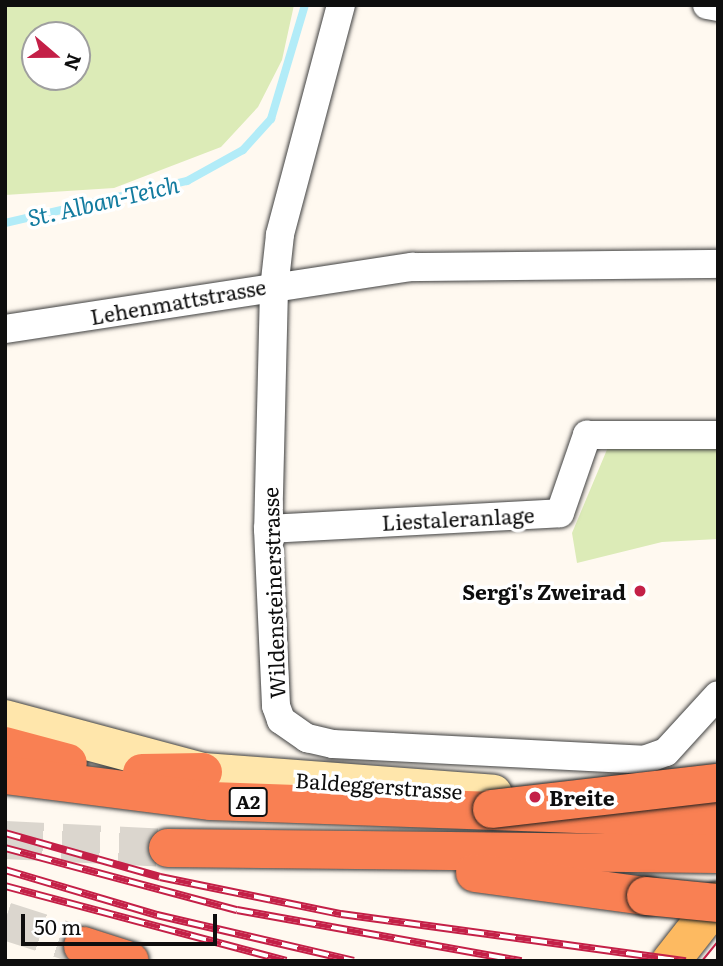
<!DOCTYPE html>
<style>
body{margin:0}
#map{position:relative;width:723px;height:966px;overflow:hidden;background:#fff9f0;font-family:Literata,serif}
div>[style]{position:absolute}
.green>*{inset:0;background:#dcebb7}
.stream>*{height:8px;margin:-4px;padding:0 4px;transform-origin:4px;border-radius:4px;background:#b2ecf8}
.highway-tunnel>*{height:38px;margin-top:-19px;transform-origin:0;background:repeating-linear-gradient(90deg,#dbd6ce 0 38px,transparent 0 57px)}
.roads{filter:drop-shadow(0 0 2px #414141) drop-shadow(0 0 2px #414141)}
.street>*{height:28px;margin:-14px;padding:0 14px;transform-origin:14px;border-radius:14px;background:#fff}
.secondary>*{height:38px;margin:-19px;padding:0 19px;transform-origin:19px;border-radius:19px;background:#ffe6ab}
.primary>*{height:38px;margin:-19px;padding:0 19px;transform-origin:19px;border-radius:19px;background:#fdba61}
.highway>*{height:38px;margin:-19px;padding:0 19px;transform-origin:19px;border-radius:19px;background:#f98053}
.tram>*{height:2px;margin:-1px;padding:0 1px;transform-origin:1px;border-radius:1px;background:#c42047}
.rail>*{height:8px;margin-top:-4px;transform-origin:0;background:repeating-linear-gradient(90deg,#fff 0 16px,#c42047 0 32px);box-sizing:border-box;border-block:2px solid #c42047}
.bridges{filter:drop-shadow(0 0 2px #1f1f1f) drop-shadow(0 0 2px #1f1f1f)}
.highway-bridge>*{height:38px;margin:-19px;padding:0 19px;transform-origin:19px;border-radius:19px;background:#f98053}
.dots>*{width:19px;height:19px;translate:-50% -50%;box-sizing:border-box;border:4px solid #fff;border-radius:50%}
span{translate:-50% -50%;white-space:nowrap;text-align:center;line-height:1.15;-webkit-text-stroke:7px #fff;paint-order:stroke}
.shield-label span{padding:2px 5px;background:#fff;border:2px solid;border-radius:5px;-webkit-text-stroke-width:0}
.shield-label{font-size:19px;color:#0e0e0e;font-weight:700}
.street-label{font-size:21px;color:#0e0e0e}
.poi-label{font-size:21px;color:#0e0e0e;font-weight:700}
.right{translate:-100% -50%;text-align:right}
.left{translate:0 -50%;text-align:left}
.water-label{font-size:23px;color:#127b9f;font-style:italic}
.frame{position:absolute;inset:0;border:7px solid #0e0e0e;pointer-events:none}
.north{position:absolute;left:21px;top:21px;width:70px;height:70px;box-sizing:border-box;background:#fff;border:2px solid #9f9f9f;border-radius:50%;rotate:110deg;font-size:19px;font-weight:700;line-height:28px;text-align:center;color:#0e0e0e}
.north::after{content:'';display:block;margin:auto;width:24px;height:32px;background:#c42047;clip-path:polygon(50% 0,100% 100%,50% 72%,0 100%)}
.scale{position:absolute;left:21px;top:914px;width:196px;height:32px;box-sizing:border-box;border:4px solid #0e0e0e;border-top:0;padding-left:9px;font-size:21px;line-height:24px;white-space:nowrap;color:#0e0e0e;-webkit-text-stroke:5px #fff;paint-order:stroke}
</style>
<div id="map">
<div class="green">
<div style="clip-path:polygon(evenodd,5px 5px,294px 5px,282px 60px,258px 107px,221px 147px,114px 188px,5px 195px,5px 5px,35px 35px,77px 35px,77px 77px,35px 77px,35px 35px)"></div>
<div style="clip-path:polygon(611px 440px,718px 443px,718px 539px,662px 542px,577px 563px,572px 533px)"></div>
</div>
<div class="stream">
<div style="left:5px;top:223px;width:187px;rotate:-13deg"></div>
<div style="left:187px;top:181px;width:64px;rotate:-29deg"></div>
<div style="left:243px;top:150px;width:42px;rotate:-47.9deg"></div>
<div style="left:271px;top:119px;width:119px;rotate:-73.4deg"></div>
</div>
<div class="highway-tunnel">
<div style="left:5px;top:840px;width:163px;rotate:2.8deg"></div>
<div style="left:5px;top:921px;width:82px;rotate:17.8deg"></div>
</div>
<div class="roads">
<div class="street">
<div style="left:341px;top:5px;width:238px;rotate:104.9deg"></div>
<div style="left:280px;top:235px;width:54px;rotate:96.3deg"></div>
<div style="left:274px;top:289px;width:240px;rotate:91.4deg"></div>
<div style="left:268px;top:529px;width:177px;rotate:87.4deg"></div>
<div style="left:276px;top:706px;width:15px;rotate:70deg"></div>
<div style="left:281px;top:720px;width:32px;rotate:35deg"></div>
<div style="left:307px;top:738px;width:27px;rotate:13deg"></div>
<div style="left:333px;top:744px;width:311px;rotate:2.9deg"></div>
<div style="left:644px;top:760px;width:23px;rotate:-20deg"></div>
<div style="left:666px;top:752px;width:77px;rotate:-47.6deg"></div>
<div style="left:707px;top:5px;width:11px;rotate:10deg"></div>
<div style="left:5px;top:329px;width:412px;rotate:-8.7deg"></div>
<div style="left:412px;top:267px;width:306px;rotate:-0.6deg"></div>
<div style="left:268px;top:529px;width:292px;rotate:-3.1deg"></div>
<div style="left:560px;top:513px;width:83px;rotate:-70.9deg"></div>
<div style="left:587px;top:435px;width:131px"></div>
</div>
<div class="secondary">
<div style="left:5px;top:719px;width:205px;rotate:15deg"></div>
<div style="left:203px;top:772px;width:291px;rotate:4.3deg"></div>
</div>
<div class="primary">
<div style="left:671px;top:961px;width:76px;rotate:-51.9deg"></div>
</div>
<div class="highway">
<div style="left:5px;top:746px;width:65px;rotate:15.1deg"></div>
<div style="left:142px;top:773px;width:61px;rotate:-0.9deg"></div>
<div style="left:5px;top:775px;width:208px;rotate:7.2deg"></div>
<div style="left:211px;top:801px;width:507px;rotate:2.03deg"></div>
<div style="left:168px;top:848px;width:550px;rotate:0.63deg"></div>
<div style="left:475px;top:873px;width:173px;rotate:7.7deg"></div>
<div style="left:83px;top:946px;width:49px;rotate:17.7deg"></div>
</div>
</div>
<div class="tram">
<div style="left:702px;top:961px;width:26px;rotate:-51deg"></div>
<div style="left:715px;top:961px;width:4px;rotate:-45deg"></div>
</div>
<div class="rail">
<div style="left:5px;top:833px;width:161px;rotate:15.8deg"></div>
<div style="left:160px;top:877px;width:185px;rotate:11.6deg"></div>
<div style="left:341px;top:914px;width:348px;rotate:7.8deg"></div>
<div style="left:5px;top:848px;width:240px;rotate:15deg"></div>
<div style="left:237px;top:910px;width:289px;rotate:10.2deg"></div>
<div style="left:5px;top:870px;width:159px;rotate:16.5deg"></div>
<div style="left:157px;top:915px;width:202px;rotate:13.1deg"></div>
<div style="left:5px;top:886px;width:291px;rotate:14.9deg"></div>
</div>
<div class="bridges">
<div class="highway-bridge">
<div style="left:492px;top:809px;width:227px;rotate:-6.6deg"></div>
<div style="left:646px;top:896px;width:72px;rotate:5.6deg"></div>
</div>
</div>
<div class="dots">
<div style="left:640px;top:591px;background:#c42047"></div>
<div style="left:535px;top:797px;background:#c42047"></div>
</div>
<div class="shield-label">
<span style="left:248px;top:802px">A2</span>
</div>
<div class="street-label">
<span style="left:178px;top:301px;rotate:-10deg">Lehenmattstrasse</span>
<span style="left:458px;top:518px;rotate:-3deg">Liestaleranlage</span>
<span style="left:273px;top:593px;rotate:-92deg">Wildensteinerstrasse</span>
<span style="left:379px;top:785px;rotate:4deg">Baldeggerstrasse</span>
</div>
<div class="poi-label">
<span class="right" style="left:626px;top:591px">Sergi's Zweirad</span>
<span class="left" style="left:549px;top:797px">Breite</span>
</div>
<div class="water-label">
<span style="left:103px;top:200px;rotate:-13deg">St. Alban-Teich</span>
</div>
<div class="frame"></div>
<div class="north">N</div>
<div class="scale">50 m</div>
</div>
